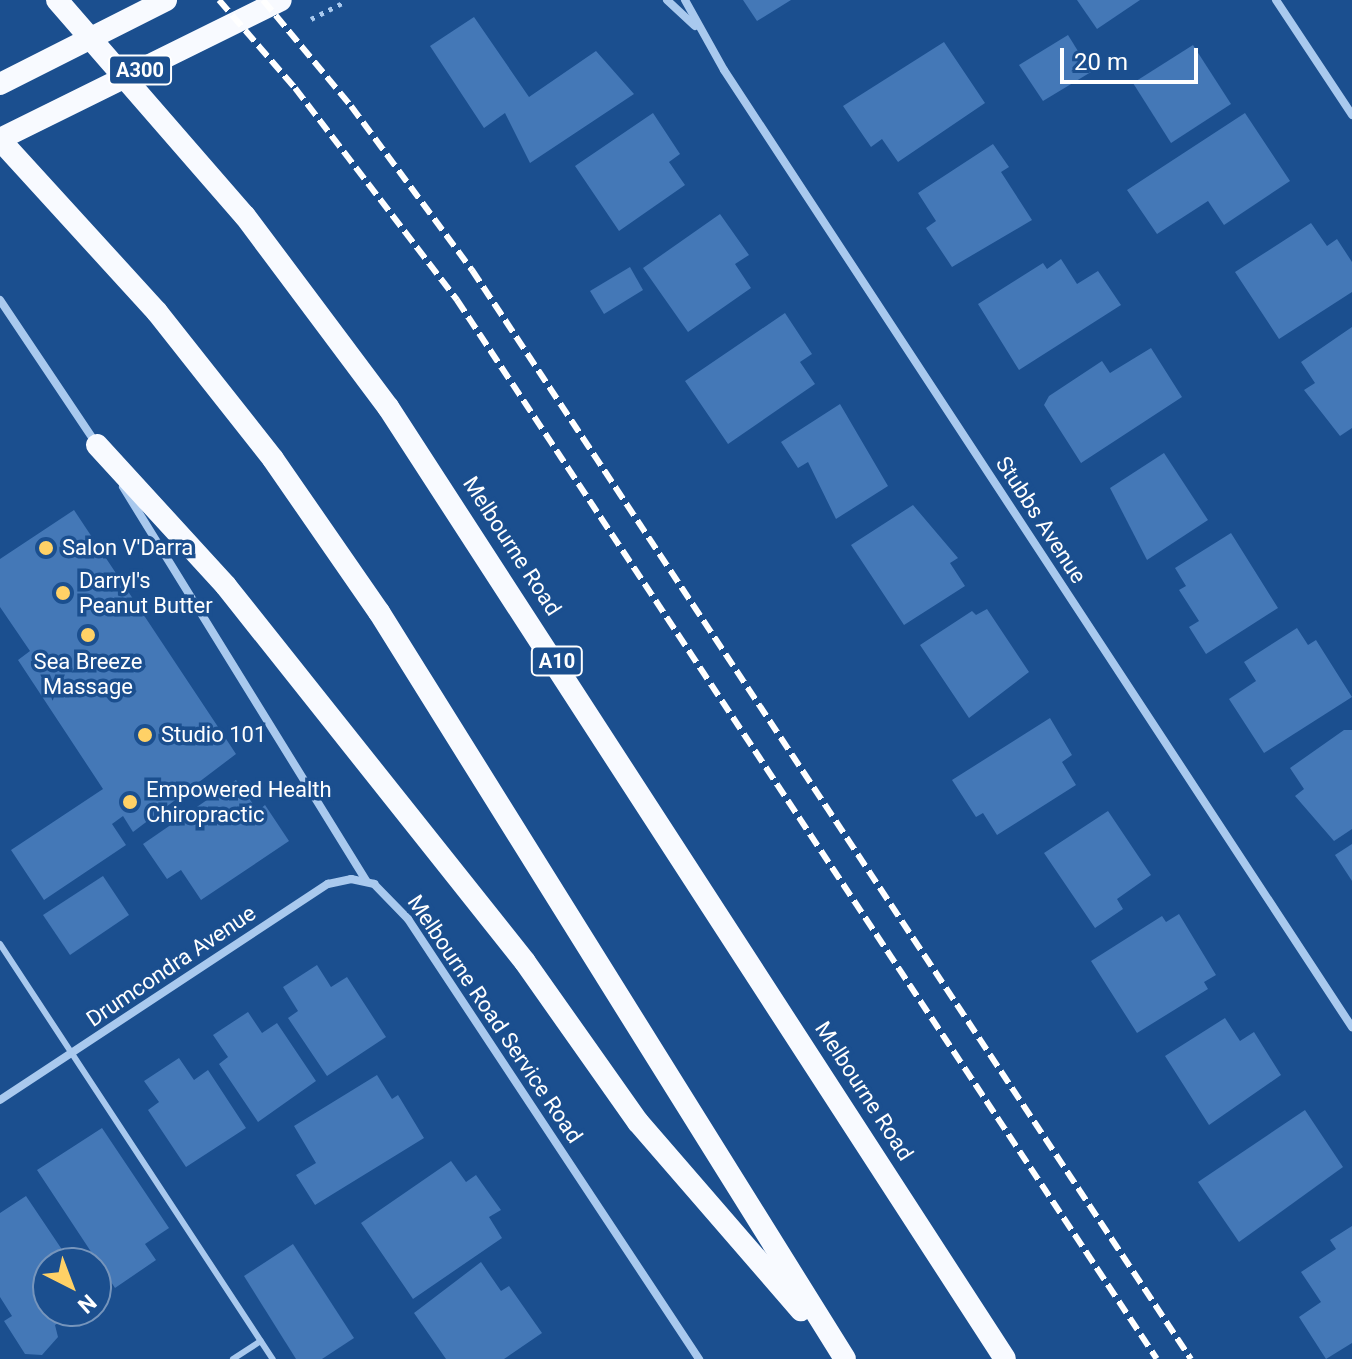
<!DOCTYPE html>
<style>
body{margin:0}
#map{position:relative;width:1352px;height:1359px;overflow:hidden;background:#1b4f8f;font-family:Roboto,sans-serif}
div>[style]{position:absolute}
.building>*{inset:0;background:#4478b7}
.path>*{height:5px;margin-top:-2.5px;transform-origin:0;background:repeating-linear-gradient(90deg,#a9c9ee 0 4px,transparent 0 10px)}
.service>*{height:6px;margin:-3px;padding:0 3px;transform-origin:3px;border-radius:3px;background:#a9c9ee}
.minor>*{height:8px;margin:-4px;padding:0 4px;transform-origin:4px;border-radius:4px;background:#a9c9ee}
.trunk>*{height:22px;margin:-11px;padding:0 11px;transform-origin:11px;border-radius:11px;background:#f8faff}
.rail>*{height:6px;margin-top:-3px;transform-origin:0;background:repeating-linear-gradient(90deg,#fff 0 14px,transparent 0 20px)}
.dots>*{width:22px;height:22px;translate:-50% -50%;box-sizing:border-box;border:4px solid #1b4f8f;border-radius:50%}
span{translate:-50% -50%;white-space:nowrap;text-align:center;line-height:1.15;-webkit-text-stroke:7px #1b4f8f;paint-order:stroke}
.shield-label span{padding:2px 6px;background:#1b4f8f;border:2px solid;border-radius:6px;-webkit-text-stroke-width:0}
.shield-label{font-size:20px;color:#fff;font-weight:700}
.street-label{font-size:22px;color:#fff}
.poi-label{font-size:22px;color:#fff}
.left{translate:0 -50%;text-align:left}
.north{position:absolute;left:32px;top:1247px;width:80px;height:80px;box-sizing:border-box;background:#1b4f8f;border:2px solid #7695bc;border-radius:50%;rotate:138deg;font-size:22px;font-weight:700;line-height:32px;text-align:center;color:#fff}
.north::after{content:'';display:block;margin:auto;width:28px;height:36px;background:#ffd166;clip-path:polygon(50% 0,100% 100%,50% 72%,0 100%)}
.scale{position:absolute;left:1060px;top:48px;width:138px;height:36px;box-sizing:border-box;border:4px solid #fff;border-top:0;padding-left:10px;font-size:24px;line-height:28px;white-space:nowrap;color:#fff;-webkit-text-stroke:6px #1b4f8f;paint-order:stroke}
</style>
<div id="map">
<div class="building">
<div style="clip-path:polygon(743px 0,791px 0,757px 21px)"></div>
<div style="clip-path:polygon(1077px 0,1140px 0,1097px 29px)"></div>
<div style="clip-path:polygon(474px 17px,529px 97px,596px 51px,634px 94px,530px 163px,505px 113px,484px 128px,430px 46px)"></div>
<div style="clip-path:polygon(1068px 35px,1091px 72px,1043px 101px,1019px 65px)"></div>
<div style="clip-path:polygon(944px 42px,985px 103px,898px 162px,882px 139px,871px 147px,843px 106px)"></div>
<div style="clip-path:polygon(1193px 45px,1231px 104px,1171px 143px,1133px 83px)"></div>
<div style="clip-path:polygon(653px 113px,680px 154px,669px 162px,685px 185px,619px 231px,575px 166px)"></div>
<div style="clip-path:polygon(1245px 113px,1290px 181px,1224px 225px,1208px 201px,1157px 234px,1127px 190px)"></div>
<div style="clip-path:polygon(993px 144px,1009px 167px,1001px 172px,1032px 220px,952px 267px,926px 228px,936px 221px,918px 193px)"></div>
<div style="clip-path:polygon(720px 214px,749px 255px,735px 264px,751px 288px,688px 332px,643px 268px)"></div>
<div style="clip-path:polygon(1311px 223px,1327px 246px,1337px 239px,1352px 262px,1352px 292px,1279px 339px,1235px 272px)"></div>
<div style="clip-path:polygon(1061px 259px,1077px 284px,1098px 271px,1121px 305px,1019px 370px,978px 304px,1043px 263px,1047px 269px)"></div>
<div style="clip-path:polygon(630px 267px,643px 290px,604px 314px,590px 291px)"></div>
<div style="clip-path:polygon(785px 313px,812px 354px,800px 362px,815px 384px,728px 444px,685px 381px)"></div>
<div style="clip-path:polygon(1352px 327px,1352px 428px,1340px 436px,1304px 390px,1315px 383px,1301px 362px)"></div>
<div style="clip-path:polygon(1151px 348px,1182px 397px,1081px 463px,1044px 405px,1049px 396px,1102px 361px,1110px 373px)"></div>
<div style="clip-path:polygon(840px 404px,888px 486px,836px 519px,808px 462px,798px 468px,781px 442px)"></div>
<div style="clip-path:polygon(1164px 453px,1208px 520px,1147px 560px,1110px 488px)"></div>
<div style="clip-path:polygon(913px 505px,958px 558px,950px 563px,965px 586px,904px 625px,851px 545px)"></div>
<div style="clip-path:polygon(74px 510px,236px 754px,133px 832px,123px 816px,112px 824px,126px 845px,44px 900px,11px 850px,103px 789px,18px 660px,30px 651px,0 607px,0 559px)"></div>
<div style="clip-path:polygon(1231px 533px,1278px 608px,1206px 654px,1189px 627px,1199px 621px,1179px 590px,1186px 586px,1175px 568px)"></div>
<div style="clip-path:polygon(987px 609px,1029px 672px,969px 718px,920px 645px,972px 611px,976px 615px)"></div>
<div style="clip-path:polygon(1297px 628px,1308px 645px,1316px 640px,1352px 697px,1264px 753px,1229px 699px,1256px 681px,1244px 662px)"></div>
<div style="clip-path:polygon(1050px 718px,1072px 755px,1062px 762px,1076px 785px,997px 835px,983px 813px,976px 817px,952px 780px)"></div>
<div style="clip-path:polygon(1344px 730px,1352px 730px,1352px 829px,1334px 841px,1295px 796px,1304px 789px,1290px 768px)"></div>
<div style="clip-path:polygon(236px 780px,258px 811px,265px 805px,289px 841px,201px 900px,181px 870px,167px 879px,143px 844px)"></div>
<div style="clip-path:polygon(1108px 811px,1151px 875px,1117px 899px,1123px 909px,1095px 928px,1044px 853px)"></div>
<div style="clip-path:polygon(1352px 844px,1352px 881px,1335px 855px)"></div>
<div style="clip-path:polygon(103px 876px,129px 915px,70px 955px,43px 915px)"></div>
<div style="clip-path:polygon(1179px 914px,1216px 975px,1204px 982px,1208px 989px,1137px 1033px,1091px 961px,1162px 916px,1166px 922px)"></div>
<div style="clip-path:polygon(317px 965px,331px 987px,347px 977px,386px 1037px,327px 1076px,288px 1018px,298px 1011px,283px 987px)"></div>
<div style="clip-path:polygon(248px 1012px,262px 1033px,277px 1023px,316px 1081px,258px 1122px,219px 1064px,228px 1057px,213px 1035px)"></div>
<div style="clip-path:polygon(1225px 1018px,1240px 1041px,1254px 1032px,1281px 1075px,1209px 1125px,1165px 1056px)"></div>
<div style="clip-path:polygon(179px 1058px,194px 1080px,208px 1070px,246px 1128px,186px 1167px,148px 1110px,159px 1102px,144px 1081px)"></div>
<div style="clip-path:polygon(377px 1075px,392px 1099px,398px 1095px,424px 1138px,315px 1205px,296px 1175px,316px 1163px,294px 1126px)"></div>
<div style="clip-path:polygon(1305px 1110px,1343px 1167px,1239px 1242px,1198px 1182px)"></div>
<div style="clip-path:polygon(102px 1128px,169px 1228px,145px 1244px,156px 1260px,115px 1288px,37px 1170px)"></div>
<div style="clip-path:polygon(451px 1161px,466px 1182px,476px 1175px,501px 1210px,489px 1217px,502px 1238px,413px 1299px,361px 1223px)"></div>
<div style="clip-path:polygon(26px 1196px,71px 1263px,48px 1263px,48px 1311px,76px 1311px,55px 1325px,58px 1337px,42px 1355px,25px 1354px,4px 1321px,12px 1316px,0 1297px,0 1213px)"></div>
<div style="clip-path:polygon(1352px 1226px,1352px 1343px,1326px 1359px,1299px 1317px,1321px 1302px,1301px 1272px,1336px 1249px,1330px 1240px)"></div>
<div style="clip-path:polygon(293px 1244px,354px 1338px,322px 1359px,296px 1359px,244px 1276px)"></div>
<div style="clip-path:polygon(481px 1262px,501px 1291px,509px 1286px,542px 1333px,504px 1359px,446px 1359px,414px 1313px)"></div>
</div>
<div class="path">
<div style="left:311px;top:19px;width:35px;rotate:-27deg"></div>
</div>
<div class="service">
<div style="left:0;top:944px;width:497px;rotate:56.7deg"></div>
<div style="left:233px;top:1359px;width:33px;rotate:-33deg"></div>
</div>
<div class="minor">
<div style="left:667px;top:0;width:38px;rotate:43deg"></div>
<div style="left:685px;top:0;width:80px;rotate:60.9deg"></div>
<div style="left:724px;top:70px;width:1145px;rotate:56.73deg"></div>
<div style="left:1276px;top:0;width:138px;rotate:56.5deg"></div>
<div style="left:0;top:300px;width:174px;rotate:56.2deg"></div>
<div style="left:123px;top:487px;width:463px;rotate:58.3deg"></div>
<div style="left:0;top:1100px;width:393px;rotate:-33.4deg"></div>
<div style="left:328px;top:884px;width:24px;rotate:-12deg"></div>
<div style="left:351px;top:879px;width:24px;rotate:12deg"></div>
<div style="left:374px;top:884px;width:49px;rotate:45.8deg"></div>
<div style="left:408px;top:919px;width:528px;rotate:56.52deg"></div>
</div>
<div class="trunk">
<div style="left:57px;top:0;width:286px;rotate:49deg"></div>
<div style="left:245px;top:216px;width:239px;rotate:53.2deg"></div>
<div style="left:388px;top:407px;width:1134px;rotate:57.05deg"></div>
<div style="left:0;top:84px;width:186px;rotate:-26.8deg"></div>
<div style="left:0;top:139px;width:313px;rotate:-26.3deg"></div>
<div style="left:0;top:140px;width:233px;rotate:47.6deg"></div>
<div style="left:157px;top:312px;width:187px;rotate:51.7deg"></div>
<div style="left:273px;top:459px;width:186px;rotate:55.3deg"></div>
<div style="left:379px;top:612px;width:880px;rotate:58.04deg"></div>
<div style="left:97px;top:445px;width:191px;rotate:47.5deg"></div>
<div style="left:226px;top:586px;width:480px;rotate:51.5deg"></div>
<div style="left:525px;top:962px;width:196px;rotate:54.8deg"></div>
<div style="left:638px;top:1122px;width:249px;rotate:49.1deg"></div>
</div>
<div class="rail">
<div style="left:219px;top:0;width:116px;rotate:49.2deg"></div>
<div style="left:295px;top:88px;width:267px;rotate:52.6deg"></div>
<div style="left:457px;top:300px;width:1269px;rotate:56.54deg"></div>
<div style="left:263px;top:0;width:138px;rotate:50.3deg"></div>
<div style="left:351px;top:106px;width:204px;rotate:53.6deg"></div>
<div style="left:472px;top:270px;width:1305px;rotate:56.57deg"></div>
</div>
<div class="dots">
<div style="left:46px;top:548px;background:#ffd166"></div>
<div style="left:63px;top:593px;background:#ffd166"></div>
<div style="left:88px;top:635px;background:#ffd166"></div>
<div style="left:145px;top:735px;background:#ffd166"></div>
<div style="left:130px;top:802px;background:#ffd166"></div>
</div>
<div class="shield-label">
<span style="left:140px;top:70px">A300</span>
<span style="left:557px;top:661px">A10</span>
</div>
<div class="street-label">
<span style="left:1041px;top:520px;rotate:57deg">Stubbs Avenue</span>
<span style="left:512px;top:546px;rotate:57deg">Melbourne Road</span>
<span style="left:171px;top:966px;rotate:-34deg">Drumcondra Avenue</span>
<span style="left:495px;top:1019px;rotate:56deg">Melbourne Road Service Road</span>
<span style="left:864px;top:1091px;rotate:57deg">Melbourne Road</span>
</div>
<div class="poi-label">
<span class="left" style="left:62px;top:548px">Salon V'Darra</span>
<span class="left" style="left:79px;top:593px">Darryl's<br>Peanut Butter</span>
<span style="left:88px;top:674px">Sea Breeze<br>Massage</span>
<span class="left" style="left:161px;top:735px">Studio 101</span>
<span class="left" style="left:146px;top:802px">Empowered Health<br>Chiropractic</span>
</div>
<div class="north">N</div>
<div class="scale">20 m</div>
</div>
